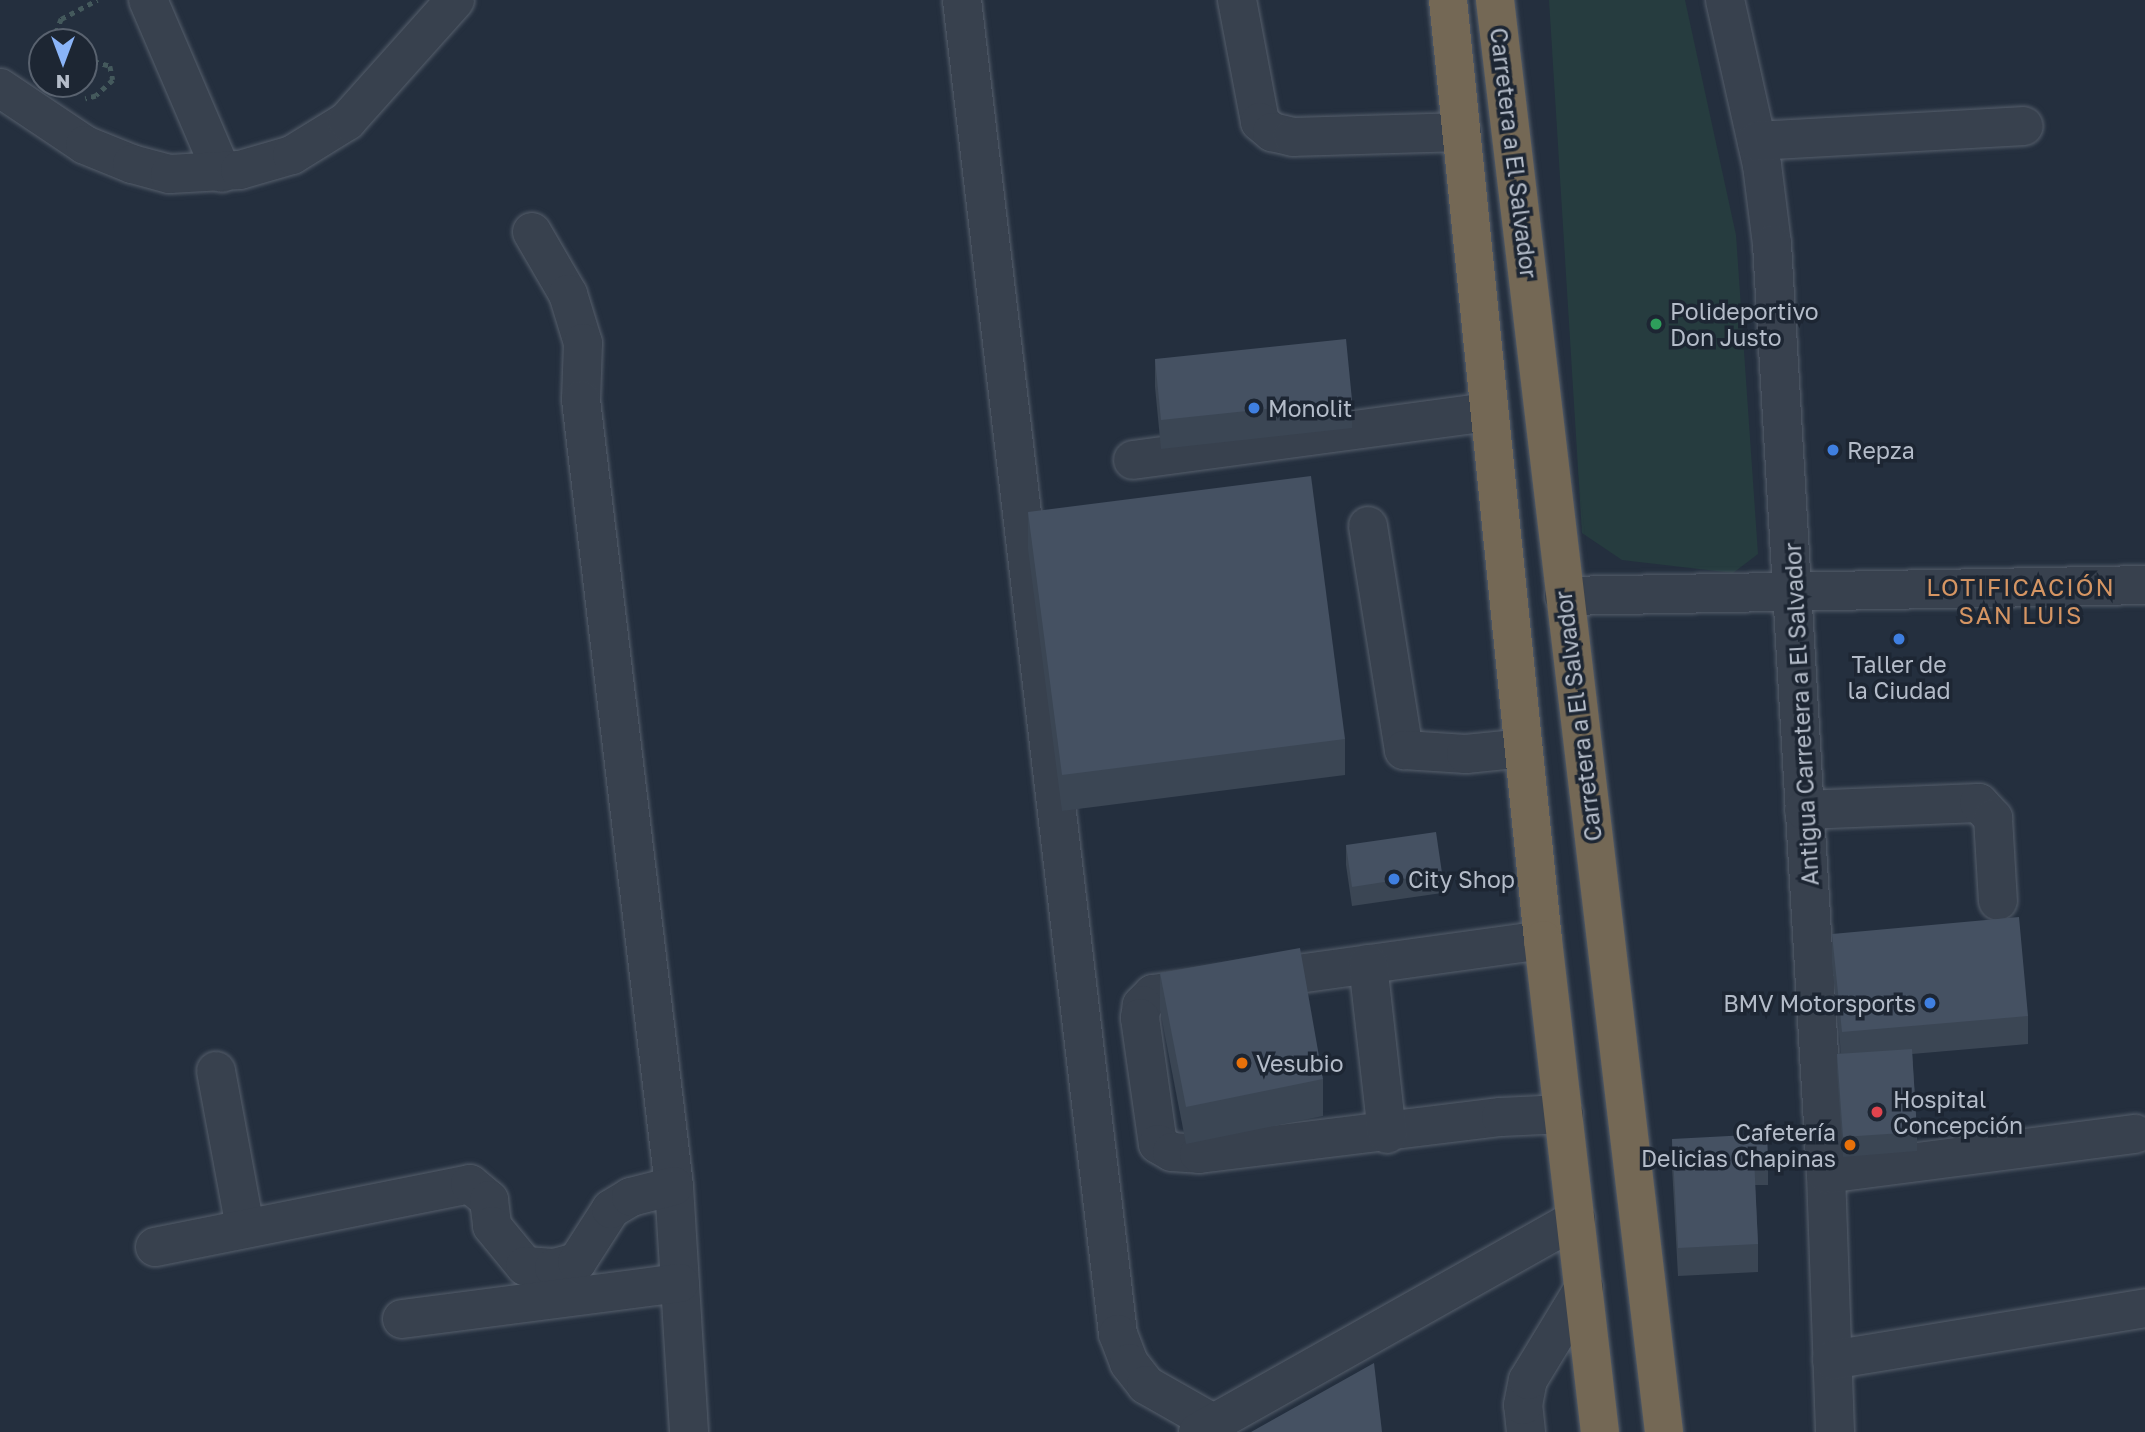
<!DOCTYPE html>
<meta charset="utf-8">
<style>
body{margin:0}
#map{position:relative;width:2145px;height:1432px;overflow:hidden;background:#242f3e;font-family:"Golos Text",sans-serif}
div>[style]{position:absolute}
.green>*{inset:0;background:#263c3f}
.path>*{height:4.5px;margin-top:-2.25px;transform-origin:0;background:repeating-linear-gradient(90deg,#44595c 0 5px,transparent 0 10px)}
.roads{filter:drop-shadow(0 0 2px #565f6c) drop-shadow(0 0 2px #565f6c)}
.minor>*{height:38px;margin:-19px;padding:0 19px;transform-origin:19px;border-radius:19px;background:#38414e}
.highway>*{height:38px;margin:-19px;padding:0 19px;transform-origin:19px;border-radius:19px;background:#746855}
.wall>*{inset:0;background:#3b4654}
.building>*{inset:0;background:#455162}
.dots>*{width:19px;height:19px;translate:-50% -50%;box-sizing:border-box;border:4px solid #1d2633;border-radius:50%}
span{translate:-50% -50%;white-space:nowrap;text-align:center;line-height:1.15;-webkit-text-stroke:7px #1d2633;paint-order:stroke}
.street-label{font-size:23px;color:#b4bcc9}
.poi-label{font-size:23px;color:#b4bcc9}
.left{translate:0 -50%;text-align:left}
.right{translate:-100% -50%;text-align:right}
.neighbourhood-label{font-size:24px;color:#d59563;letter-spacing:2px}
.north{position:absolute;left:28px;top:28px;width:70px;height:70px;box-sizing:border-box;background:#1d2633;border:2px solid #59626f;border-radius:50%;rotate:180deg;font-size:19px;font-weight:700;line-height:28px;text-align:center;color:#b4bcc9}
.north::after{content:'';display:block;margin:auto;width:24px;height:32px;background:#8ab4f8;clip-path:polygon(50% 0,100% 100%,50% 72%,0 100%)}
</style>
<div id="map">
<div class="green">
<div style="clip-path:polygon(1549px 0,1685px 0,1736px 235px,1758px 554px,1733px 573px,1622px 560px,1582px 533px)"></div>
</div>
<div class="path">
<div style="left:52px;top:42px;width:25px;rotate:-69deg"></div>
<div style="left:61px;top:19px;width:41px;rotate:-27.8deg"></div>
<div style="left:84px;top:58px;width:27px;rotate:17deg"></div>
<div style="left:110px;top:66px;width:14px;rotate:78deg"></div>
<div style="left:113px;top:80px;width:23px;rotate:137deg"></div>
<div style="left:96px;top:96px;width:11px;rotate:165deg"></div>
</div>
<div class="roads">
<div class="minor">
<div style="left:148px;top:0;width:188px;rotate:66.8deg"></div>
<div style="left:962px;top:0;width:1343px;rotate:83.33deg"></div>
<div style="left:1118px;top:1334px;width:31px;rotate:69deg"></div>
<div style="left:1129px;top:1363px;width:28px;rotate:52deg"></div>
<div style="left:1146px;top:1385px;width:77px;rotate:29.6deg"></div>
<div style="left:1237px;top:0;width:124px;rotate:79.3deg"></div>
<div style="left:1260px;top:122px;width:16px;rotate:40deg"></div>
<div style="left:1272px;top:132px;width:22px;rotate:13deg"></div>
<div style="left:1293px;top:137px;width:169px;rotate:-1.7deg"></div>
<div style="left:1725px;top:0;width:169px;rotate:77.4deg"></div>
<div style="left:1762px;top:165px;width:80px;rotate:82.8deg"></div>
<div style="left:1772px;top:244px;width:932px;rotate:86.68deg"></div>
<div style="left:1826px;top:1174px;width:258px;rotate:88deg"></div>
<div style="left:0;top:88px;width:102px;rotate:33.8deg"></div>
<div style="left:85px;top:145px;width:51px;rotate:22deg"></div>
<div style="left:132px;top:164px;width:39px;rotate:15deg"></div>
<div style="left:170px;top:174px;width:70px;rotate:-3.3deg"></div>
<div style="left:240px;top:170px;width:54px;rotate:-16.1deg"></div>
<div style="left:292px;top:155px;width:65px;rotate:-31.7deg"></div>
<div style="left:347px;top:121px;width:162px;rotate:-48.2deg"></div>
<div style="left:1757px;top:141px;width:267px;rotate:-3.2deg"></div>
<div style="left:532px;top:232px;width:72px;rotate:59.9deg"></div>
<div style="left:568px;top:294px;width:51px;rotate:73deg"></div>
<div style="left:583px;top:343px;width:57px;rotate:92deg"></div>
<div style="left:581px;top:400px;width:791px;rotate:83.25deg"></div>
<div style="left:674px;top:1186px;width:246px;rotate:86.5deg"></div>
<div style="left:1133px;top:460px;width:359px;rotate:-7.7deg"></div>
<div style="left:1368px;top:526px;width:227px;rotate:80.9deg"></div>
<div style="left:1404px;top:750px;width:62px;rotate:3.7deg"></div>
<div style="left:1466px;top:754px;width:58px;rotate:-5.9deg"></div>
<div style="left:1564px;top:596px;width:581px;rotate:-1.08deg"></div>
<div style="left:1804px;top:810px;width:175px;rotate:-2.3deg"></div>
<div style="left:1979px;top:803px;width:21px;rotate:47deg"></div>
<div style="left:1993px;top:818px;width:83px;rotate:86.6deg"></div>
<div style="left:1543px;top:940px;width:394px;rotate:172.1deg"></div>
<div style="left:1153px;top:994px;width:16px;rotate:135deg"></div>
<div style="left:1142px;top:1005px;width:13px;rotate:99deg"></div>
<div style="left:1140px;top:1018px;width:127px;rotate:81.9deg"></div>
<div style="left:1158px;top:1144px;width:16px;rotate:30deg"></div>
<div style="left:1172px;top:1152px;width:27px;rotate:4deg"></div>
<div style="left:1199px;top:1154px;width:304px;rotate:-7deg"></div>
<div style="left:1501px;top:1117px;width:63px;rotate:-2.7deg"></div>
<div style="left:1368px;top:964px;width:171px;rotate:83.6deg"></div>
<div style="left:216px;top:1071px;width:160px;rotate:79.5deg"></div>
<div style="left:1826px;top:1174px;width:312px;rotate:-7.4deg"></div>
<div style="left:155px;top:1247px;width:321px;rotate:-11.3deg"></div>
<div style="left:470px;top:1184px;width:25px;rotate:40deg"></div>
<div style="left:489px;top:1200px;width:26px;rotate:83deg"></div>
<div style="left:492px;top:1226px;width:52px;rotate:50.5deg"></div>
<div style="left:525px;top:1266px;width:29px;rotate:4deg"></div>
<div style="left:554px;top:1268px;width:24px;rotate:-15deg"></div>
<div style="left:577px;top:1262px;width:63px;rotate:-57.3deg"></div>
<div style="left:611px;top:1209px;width:23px;rotate:-31deg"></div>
<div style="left:631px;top:1197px;width:44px;rotate:-14.3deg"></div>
<div style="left:402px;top:1319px;width:280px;rotate:-7.4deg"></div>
<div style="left:1832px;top:1360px;width:317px;rotate:-9.4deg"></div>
<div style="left:1198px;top:1432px;width:434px;rotate:-29.4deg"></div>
<div style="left:1526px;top:1432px;width:27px;rotate:-96deg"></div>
<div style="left:1523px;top:1405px;width:25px;rotate:-79deg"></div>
<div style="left:1528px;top:1380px;width:108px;rotate:-58.7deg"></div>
</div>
<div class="highway">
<div style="left:1448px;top:0;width:945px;rotate:84.23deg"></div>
<div style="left:1543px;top:940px;width:495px;rotate:83.4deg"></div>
<div style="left:1495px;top:0;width:1442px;rotate:83.27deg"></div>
</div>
</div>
<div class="wall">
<div style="clip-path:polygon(1155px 359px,1352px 400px,1352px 428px,1161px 449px,1155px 387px)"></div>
<div style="clip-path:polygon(1028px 512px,1345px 739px,1345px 775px,1062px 811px,1028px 549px)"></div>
<div style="clip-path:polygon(1346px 845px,1442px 873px,1442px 893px,1352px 906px,1346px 865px)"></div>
<div style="clip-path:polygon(1832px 934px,2028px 1016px,2028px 1044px,1912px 1054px,1917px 1132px,1917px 1151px,1843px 1157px,1837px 1073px,1837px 1054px,1841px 1053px,1832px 963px)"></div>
<div style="clip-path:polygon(1160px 973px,1323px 1079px,1323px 1116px,1186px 1144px,1160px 1010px)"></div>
<div style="clip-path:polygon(1672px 1139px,1768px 1157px,1768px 1185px,1755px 1185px,1758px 1244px,1758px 1272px,1678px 1276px,1672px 1167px)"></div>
</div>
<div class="building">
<div style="clip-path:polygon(1346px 339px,1352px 400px,1161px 420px,1155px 359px)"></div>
<div style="clip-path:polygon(1311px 476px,1345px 739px,1062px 775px,1028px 512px)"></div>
<div style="clip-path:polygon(1436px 832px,1442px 873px,1352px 887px,1346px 845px)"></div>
<div style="clip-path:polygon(2019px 917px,2028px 1016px,1842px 1032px,1832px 934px)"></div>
<div style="clip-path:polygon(1300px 948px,1323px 1079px,1186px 1107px,1160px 973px)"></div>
<div style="clip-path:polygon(1912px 1049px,1917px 1132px,1843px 1137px,1837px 1054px)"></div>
<div style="clip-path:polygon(1767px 1134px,1768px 1157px,1754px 1157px,1758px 1244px,1678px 1248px,1672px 1139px)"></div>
<div style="clip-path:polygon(1374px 1363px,1382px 1432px,1251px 1432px)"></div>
</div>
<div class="dots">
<div style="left:1656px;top:324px;background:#2e9e5b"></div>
<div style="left:1254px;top:408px;background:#3f7fe0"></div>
<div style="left:1833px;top:450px;background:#3f7fe0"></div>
<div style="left:1899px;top:639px;background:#3f7fe0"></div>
<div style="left:1394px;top:879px;background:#3f7fe0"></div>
<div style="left:1930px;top:1003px;background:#3f7fe0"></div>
<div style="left:1242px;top:1063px;background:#e8710a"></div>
<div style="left:1877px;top:1112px;background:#e0444e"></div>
<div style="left:1850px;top:1145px;background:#e8710a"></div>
</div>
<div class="street-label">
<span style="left:1514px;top:153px;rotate:83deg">Carretera a El Salvador</span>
<span style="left:1801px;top:714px;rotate:-93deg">Antigua Carretera a El Salvador</span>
<span style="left:1578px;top:716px;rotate:-97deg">Carretera a El Salvador</span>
</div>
<div class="poi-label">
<span class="left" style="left:1670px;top:324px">Polideportivo<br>Don Justo</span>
<span class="left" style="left:1268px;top:408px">Monolit</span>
<span class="left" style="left:1847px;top:450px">Repza</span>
<span style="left:1899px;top:677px">Taller de<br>la Ciudad</span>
<span class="left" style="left:1408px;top:879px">City Shop</span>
<span class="right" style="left:1916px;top:1003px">BMV Motorsports</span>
<span class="left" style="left:1256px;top:1063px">Vesubio</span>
<span class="left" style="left:1893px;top:1112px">Hospital<br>Concepción</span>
<span class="right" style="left:1836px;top:1145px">Cafetería<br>Delicias Chapinas</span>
</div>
<div class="neighbourhood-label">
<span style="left:2021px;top:601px">LOTIFICACIÓN<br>SAN LUIS</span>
</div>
<div class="north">N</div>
</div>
